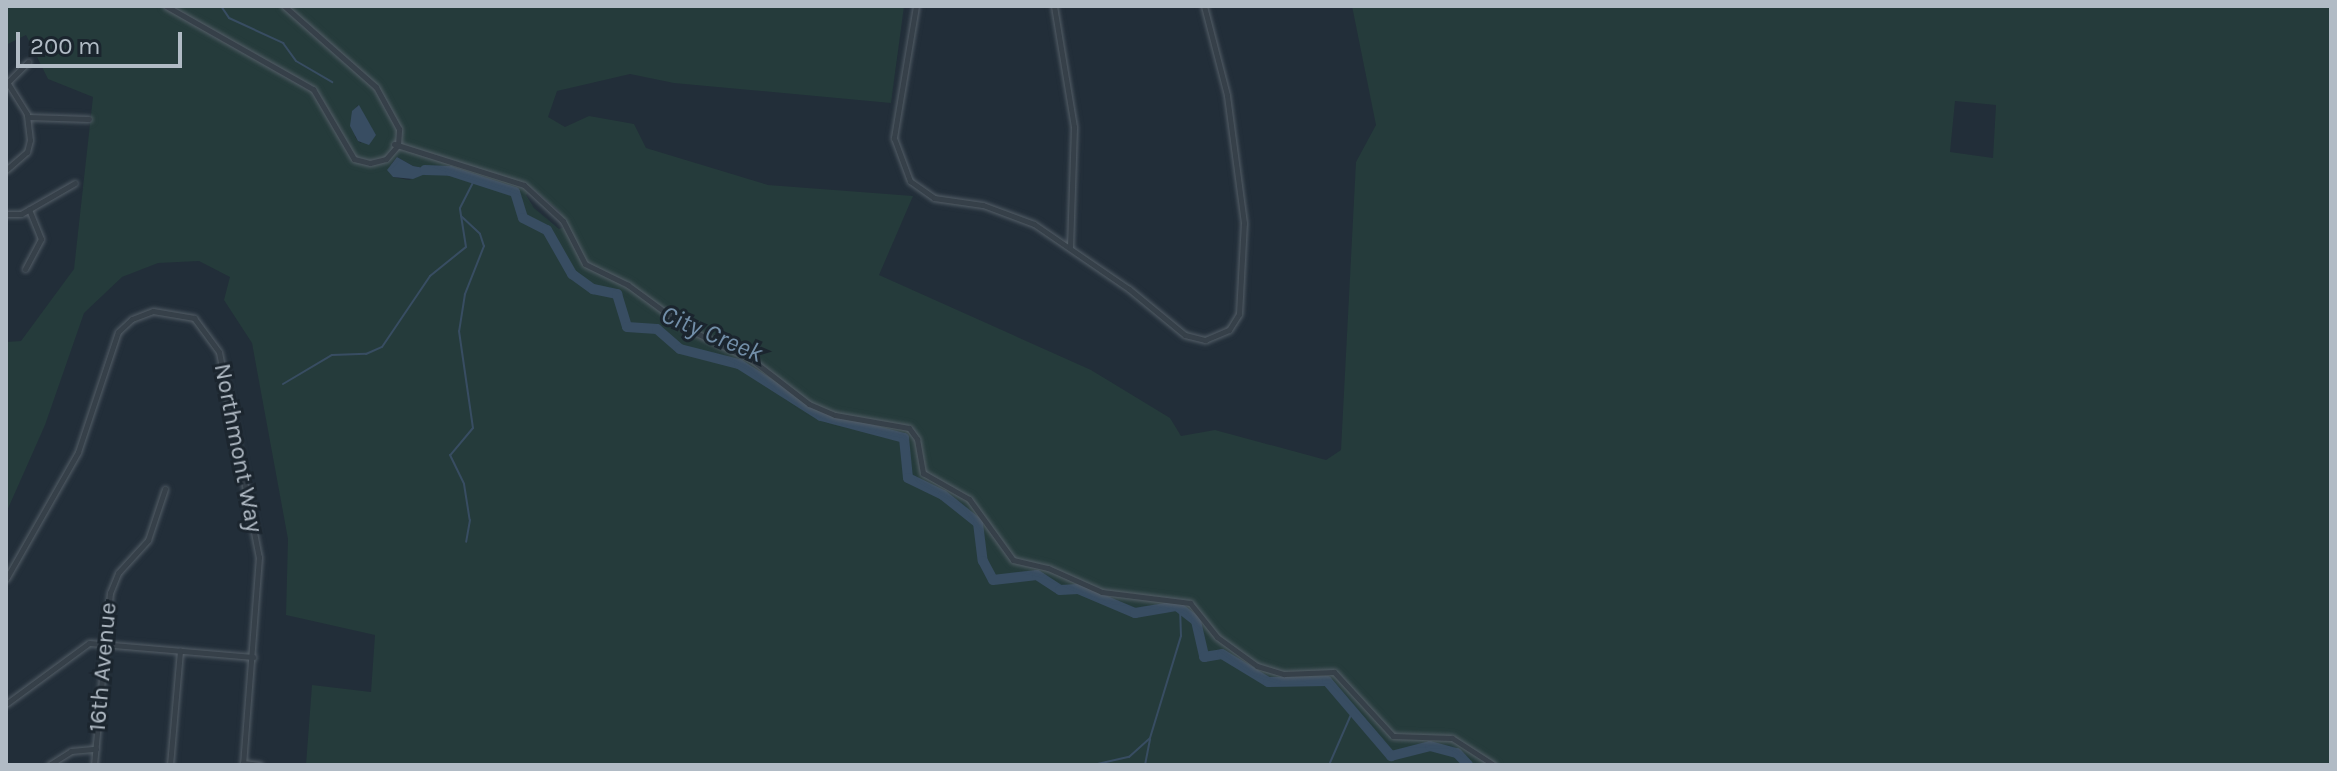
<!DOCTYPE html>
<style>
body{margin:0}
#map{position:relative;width:2337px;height:771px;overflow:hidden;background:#222e39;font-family:Karla,sans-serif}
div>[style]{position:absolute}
.green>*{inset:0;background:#253b3b}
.water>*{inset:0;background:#384d62}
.stream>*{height:2px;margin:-1px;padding:0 1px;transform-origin:1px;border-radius:1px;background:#384d62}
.river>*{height:10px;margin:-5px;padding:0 5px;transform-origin:5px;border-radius:5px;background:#384d62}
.roads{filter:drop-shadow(0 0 2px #545e67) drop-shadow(0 0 2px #545e67)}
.minor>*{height:5px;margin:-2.5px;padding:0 2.5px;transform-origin:2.5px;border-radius:2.5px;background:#364049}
span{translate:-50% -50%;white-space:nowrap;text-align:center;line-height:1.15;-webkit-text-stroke:6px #1b252e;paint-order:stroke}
.street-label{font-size:24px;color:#b1bbc5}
.water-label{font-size:26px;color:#728ea8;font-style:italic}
.frame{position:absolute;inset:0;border:8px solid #b1bbc5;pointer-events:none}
.scale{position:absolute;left:16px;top:32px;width:166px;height:36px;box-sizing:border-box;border:4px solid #b1bbc5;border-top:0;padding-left:10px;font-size:24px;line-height:28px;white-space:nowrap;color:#b1bbc5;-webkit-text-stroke:6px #1b252e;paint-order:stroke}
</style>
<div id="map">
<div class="green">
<div style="clip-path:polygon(evenodd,6px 6px,904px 6px,891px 103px,674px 83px,630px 74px,557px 91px,548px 117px,565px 127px,589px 116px,634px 124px,646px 148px,768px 185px,913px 196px,879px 275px,1091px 370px,1170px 418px,1181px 436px,1215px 430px,1326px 460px,1341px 450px,1356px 162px,1376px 125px,1352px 6px,2331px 6px,2331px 765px,306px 765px,312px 685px,371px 692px,375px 635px,286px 615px,288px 539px,252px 343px,224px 300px,230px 277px,199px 261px,158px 263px,122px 277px,84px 313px,45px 425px,6px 513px,6px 342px,21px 341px,74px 269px,93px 97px,48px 79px,26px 35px,6px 45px,6px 6px,1955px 101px,1996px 105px,1993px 158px,1950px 152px,1955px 101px,6px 6px,357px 105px,376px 135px,360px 143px,355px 137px,357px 105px,6px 6px,397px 157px,413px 166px,434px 170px,409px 180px,393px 177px,392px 163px,397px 157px,6px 6px,532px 188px,559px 211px,567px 226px,559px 229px,534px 208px,526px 195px,532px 188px)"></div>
</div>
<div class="water">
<div style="clip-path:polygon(359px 105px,376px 135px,369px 145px,358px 141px,350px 126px,352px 111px)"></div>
<div style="clip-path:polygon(397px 157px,413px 166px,435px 170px,413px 179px,393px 177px,387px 170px)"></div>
</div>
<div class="stream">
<div style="left:221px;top:6px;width:14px;rotate:56deg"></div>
<div style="left:229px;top:18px;width:60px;rotate:24.8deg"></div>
<div style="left:283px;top:43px;width:22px;rotate:54deg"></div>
<div style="left:296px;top:61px;width:42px;rotate:30.3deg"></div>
<div style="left:461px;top:216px;width:26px;rotate:43deg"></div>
<div style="left:480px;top:234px;width:13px;rotate:72deg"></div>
<div style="left:484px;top:246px;width:52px;rotate:111.6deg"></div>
<div style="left:465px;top:294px;width:37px;rotate:99deg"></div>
<div style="left:459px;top:331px;width:98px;rotate:81.8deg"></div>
<div style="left:473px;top:428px;width:35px;rotate:130deg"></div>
<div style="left:450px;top:455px;width:32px;rotate:64deg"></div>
<div style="left:464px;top:484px;width:36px;rotate:81deg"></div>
<div style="left:470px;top:520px;width:22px;rotate:100deg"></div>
<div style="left:283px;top:384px;width:57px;rotate:-30.6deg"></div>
<div style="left:332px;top:355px;width:34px;rotate:-2deg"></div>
<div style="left:366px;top:354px;width:17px;rotate:-24deg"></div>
<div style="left:382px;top:347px;width:86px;rotate:-55.9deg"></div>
<div style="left:430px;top:276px;width:46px;rotate:-38.9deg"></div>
<div style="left:466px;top:247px;width:39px;rotate:-99deg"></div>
<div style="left:460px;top:208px;width:34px;rotate:-63deg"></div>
<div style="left:1093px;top:765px;width:37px;rotate:-13deg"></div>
<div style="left:1129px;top:757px;width:28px;rotate:-42deg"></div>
<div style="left:1150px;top:738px;width:107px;rotate:-73.1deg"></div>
<div style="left:1181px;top:636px;width:28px;rotate:-92deg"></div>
<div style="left:1145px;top:765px;width:26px;rotate:-79deg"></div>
<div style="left:1329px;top:765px;width:60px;rotate:-66.4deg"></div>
</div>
<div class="river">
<div style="left:425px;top:170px;width:25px;rotate:2deg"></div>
<div style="left:450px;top:171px;width:68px;rotate:17.9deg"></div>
<div style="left:515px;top:192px;width:27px;rotate:73deg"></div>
<div style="left:523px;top:218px;width:27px;rotate:27deg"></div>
<div style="left:547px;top:230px;width:51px;rotate:60.4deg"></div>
<div style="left:572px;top:274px;width:26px;rotate:36deg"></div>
<div style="left:593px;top:289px;width:25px;rotate:12deg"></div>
<div style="left:617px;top:294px;width:34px;rotate:73deg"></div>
<div style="left:627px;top:327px;width:30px;rotate:4deg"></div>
<div style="left:657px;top:329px;width:30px;rotate:41deg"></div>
<div style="left:680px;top:349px;width:61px;rotate:14.3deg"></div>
<div style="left:739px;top:364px;width:97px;rotate:32.4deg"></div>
<div style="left:821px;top:416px;width:86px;rotate:14.8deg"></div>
<div style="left:904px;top:438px;width:40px;rotate:84.3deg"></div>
<div style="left:908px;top:478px;width:39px;rotate:26deg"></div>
<div style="left:943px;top:495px;width:45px;rotate:38.7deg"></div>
<div style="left:978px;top:523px;width:38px;rotate:83deg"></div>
<div style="left:983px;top:561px;width:21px;rotate:62deg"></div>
<div style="left:993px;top:580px;width:44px;rotate:-6.5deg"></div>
<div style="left:1037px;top:575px;width:27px;rotate:33deg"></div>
<div style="left:1060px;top:590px;width:18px;rotate:-3deg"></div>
<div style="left:1078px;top:589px;width:62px;rotate:22.8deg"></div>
<div style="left:1135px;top:613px;width:43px;rotate:-9.5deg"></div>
<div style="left:1177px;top:606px;width:24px;rotate:38deg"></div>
<div style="left:1196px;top:621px;width:37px;rotate:77deg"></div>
<div style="left:1204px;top:657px;width:18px;rotate:-9deg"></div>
<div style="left:1222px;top:654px;width:54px;rotate:31.3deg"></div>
<div style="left:1268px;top:682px;width:59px;rotate:-1deg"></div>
<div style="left:1327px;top:681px;width:99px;rotate:49.5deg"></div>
<div style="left:1391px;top:756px;width:40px;rotate:-14.4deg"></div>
<div style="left:1430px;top:746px;width:28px;rotate:15deg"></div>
<div style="left:1457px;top:753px;width:16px;rotate:47deg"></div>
</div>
<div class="roads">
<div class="minor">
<div style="left:166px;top:6px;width:169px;rotate:29.5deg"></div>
<div style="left:313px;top:89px;width:81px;rotate:59.6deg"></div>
<div style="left:354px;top:159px;width:16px;rotate:14deg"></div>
<div style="left:370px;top:163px;width:16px;rotate:-14deg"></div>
<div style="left:386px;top:159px;width:18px;rotate:-49deg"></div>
<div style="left:398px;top:145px;width:16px;rotate:-86deg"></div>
<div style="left:399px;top:129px;width:48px;rotate:-118.7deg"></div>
<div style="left:376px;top:87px;width:123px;rotate:-138.6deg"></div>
<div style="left:916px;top:6px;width:134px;rotate:99.5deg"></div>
<div style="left:894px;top:138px;width:46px;rotate:69.6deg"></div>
<div style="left:910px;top:181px;width:29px;rotate:35deg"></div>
<div style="left:934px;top:198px;width:49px;rotate:8.1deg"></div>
<div style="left:983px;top:205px;width:54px;rotate:20.4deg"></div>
<div style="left:1034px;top:224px;width:115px;rotate:34.4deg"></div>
<div style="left:1129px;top:289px;width:72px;rotate:39.4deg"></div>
<div style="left:1185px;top:335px;width:21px;rotate:14deg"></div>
<div style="left:1205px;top:340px;width:26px;rotate:-23deg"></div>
<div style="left:1229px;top:330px;width:19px;rotate:-58deg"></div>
<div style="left:1239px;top:314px;width:91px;rotate:-86.9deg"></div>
<div style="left:1244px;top:223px;width:129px;rotate:-97.6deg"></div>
<div style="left:1227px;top:95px;width:92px;rotate:-104.5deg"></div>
<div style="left:1054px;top:6px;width:123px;rotate:80.6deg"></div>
<div style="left:1074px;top:127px;width:120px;rotate:91.9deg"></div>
<div style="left:7px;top:83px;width:30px;rotate:-45deg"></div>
<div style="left:28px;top:117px;width:61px;rotate:1.9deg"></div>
<div style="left:394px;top:144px;width:136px;rotate:17.5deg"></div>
<div style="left:524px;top:185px;width:53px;rotate:42.7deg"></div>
<div style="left:563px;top:221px;width:48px;rotate:62.9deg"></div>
<div style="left:585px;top:264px;width:48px;rotate:26deg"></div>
<div style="left:628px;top:285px;width:74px;rotate:36.3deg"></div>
<div style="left:688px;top:329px;width:71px;rotate:25.8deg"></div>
<div style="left:752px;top:360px;width:72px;rotate:37.7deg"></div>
<div style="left:809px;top:404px;width:28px;rotate:23deg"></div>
<div style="left:835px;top:415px;width:75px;rotate:10deg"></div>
<div style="left:909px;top:428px;width:14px;rotate:54deg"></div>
<div style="left:917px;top:439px;width:35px;rotate:80deg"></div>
<div style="left:923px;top:473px;width:53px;rotate:29.5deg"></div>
<div style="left:969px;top:499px;width:75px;rotate:54.2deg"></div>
<div style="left:1013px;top:560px;width:36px;rotate:13deg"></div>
<div style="left:1048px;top:568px;width:59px;rotate:24deg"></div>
<div style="left:1102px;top:592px;width:89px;rotate:7.1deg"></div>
<div style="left:1190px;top:603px;width:43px;rotate:51.5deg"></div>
<div style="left:1217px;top:637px;width:49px;rotate:35.9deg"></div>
<div style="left:1257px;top:666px;width:28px;rotate:17deg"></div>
<div style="left:1284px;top:674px;width:50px;rotate:-2.3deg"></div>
<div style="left:1334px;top:672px;width:87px;rotate:47.3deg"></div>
<div style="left:1393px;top:736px;width:59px;rotate:1.9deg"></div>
<div style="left:1452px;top:738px;width:50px;rotate:32.7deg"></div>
<div style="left:6px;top:170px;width:28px;rotate:-41deg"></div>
<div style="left:27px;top:152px;width:12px;rotate:-76deg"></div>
<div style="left:30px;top:140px;width:26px;rotate:-97deg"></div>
<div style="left:27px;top:114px;width:38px;rotate:-122deg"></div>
<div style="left:6px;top:214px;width:15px"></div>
<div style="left:21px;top:214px;width:62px;rotate:-29.9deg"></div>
<div style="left:25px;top:269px;width:34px;rotate:-62deg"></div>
<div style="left:41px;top:239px;width:32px;rotate:-112deg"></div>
<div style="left:6px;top:579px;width:146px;rotate:-60.4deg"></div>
<div style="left:78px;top:452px;width:126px;rotate:-71.6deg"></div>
<div style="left:118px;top:332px;width:19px;rotate:-43deg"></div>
<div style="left:132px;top:319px;width:22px;rotate:-21deg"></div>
<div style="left:153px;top:311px;width:42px;rotate:9.7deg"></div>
<div style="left:194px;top:318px;width:42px;rotate:53.7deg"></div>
<div style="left:219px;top:352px;width:209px;rotate:79deg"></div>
<div style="left:259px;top:557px;width:209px;rotate:94.4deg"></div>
<div style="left:6px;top:704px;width:103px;rotate:-36.3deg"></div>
<div style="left:89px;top:643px;width:165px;rotate:4.9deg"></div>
<div style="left:243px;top:763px;width:17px;rotate:7deg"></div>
<div style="left:49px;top:765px;width:26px;rotate:-32deg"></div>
<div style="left:71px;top:751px;width:25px;rotate:-5deg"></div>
<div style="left:94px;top:765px;width:173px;rotate:-84.7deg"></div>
<div style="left:110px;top:593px;width:22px;rotate:-68deg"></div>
<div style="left:118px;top:573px;width:45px;rotate:-47.7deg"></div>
<div style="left:148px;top:540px;width:54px;rotate:-71.6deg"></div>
<div style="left:170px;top:765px;width:115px;rotate:-85deg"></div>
</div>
</div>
<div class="street-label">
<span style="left:238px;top:448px;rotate:79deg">Northmont Way</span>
<span style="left:103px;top:667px;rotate:-85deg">16th Avenue</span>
</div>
<div class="water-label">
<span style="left:712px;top:334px;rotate:23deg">City Creek</span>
</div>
<div class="frame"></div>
<div class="scale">200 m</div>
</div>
